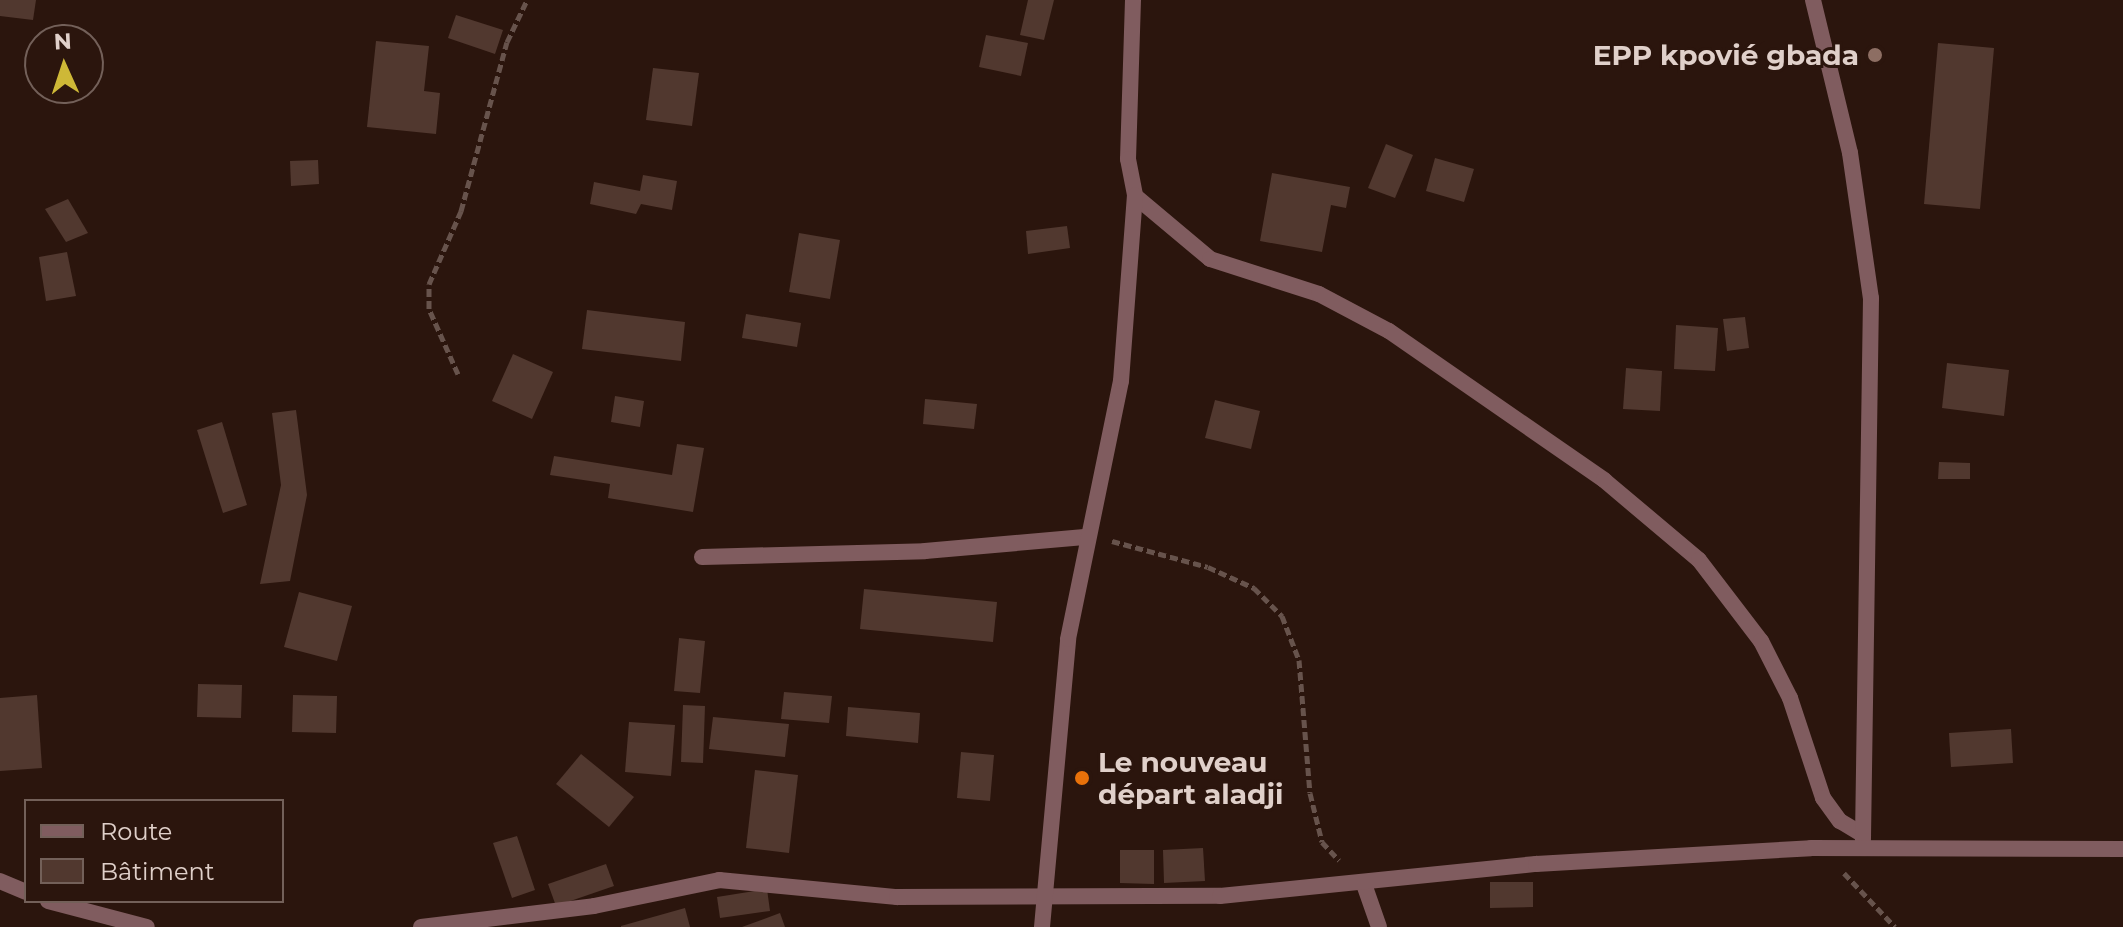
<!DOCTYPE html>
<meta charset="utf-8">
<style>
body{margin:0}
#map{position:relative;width:2123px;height:927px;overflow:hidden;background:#2b150d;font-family:Montserrat,sans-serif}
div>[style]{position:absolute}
.building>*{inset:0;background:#51382f}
.path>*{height:5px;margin-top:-2.5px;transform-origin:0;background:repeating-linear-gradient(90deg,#67534c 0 8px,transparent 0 12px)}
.minor>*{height:16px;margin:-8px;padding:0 8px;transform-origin:8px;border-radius:8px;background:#805c5f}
.dots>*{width:22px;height:22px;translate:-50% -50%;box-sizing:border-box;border:4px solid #2b150d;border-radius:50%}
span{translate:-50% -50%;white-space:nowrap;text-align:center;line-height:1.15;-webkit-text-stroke:6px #2b150d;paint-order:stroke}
.poi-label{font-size:28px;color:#e0d0ca;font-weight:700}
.right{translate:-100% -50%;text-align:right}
.left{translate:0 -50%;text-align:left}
.legend{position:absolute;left:24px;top:799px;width:260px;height:104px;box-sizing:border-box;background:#2b150d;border:2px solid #736059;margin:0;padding:10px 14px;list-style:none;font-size:24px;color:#e0d0ca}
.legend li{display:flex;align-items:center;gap:16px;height:40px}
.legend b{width:40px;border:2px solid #736059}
.north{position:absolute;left:24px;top:24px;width:80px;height:80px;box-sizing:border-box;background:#2b150d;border:2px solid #736059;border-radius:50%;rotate:357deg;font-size:22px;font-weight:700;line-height:32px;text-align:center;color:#e0d0ca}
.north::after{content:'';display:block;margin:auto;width:28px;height:36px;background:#ceb837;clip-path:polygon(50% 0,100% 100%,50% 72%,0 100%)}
</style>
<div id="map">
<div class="building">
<div style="clip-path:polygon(0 0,36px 0,33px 20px,0 16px)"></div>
<div style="clip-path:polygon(1028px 0,1054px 0,1044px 40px,1020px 35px)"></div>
<div style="clip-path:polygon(456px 15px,503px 30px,495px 54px,448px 38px)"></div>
<div style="clip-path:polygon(986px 35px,1028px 43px,1021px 76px,979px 67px)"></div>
<div style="clip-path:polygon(376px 41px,429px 46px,424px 91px,440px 93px,436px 134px,367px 127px)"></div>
<div style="clip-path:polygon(1938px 43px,1994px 48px,1980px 209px,1924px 204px)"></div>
<div style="clip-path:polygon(653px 68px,699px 73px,692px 126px,646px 120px)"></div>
<div style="clip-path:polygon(1386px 144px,1413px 155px,1395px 198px,1368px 188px)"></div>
<div style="clip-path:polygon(1435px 158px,1474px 169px,1464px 202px,1426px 191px)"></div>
<div style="clip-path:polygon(318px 160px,319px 184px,291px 186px,290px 161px)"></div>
<div style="clip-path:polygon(1272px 173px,1350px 187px,1346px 208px,1331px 205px,1322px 252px,1260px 241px)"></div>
<div style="clip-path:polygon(643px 175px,677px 181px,672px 210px,641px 204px,636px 214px,590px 204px,594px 182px,640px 191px)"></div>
<div style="clip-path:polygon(68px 199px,88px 233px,66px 242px,45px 209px)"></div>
<div style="clip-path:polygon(1067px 226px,1070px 248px,1028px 254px,1026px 231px)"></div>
<div style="clip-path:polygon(799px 233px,840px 240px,830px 299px,789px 292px)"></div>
<div style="clip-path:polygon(67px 252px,76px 296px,46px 301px,39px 257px)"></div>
<div style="clip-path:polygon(587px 310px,685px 322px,681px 361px,582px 349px)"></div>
<div style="clip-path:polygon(746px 314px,801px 323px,797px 347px,742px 338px)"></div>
<div style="clip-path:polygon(1745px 317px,1749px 348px,1727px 351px,1723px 319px)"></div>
<div style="clip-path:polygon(1676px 325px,1718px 328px,1715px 371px,1674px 369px)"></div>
<div style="clip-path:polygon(513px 354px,553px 372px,532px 419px,492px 401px)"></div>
<div style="clip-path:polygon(1947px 363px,2009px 370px,2004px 416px,1942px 408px)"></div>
<div style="clip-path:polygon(1626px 368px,1662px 371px,1660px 411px,1623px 409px)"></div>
<div style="clip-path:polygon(615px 396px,644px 401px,640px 427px,611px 422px)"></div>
<div style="clip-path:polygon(925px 399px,977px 404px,974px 429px,923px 424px)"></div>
<div style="clip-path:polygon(1215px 400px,1260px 411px,1251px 449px,1205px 438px)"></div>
<div style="clip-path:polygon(296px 410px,307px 495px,290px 581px,260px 584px,281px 485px,272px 413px)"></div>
<div style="clip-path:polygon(222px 422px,247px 505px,223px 513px,197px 430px)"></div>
<div style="clip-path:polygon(677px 444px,704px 448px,693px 512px,608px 498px,610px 484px,550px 475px,554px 456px,672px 475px)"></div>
<div style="clip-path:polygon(1939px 462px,1970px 463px,1970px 479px,1938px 479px)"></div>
<div style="clip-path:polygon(864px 589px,997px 602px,993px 642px,860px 629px)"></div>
<div style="clip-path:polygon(299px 592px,352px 606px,337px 661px,284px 647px)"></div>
<div style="clip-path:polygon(679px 638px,705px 641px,700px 693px,674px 691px)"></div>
<div style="clip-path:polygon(198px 684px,242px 685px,241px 718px,197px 717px)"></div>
<div style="clip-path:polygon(784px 692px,832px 696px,829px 723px,781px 719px)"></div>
<div style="clip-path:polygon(37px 695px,42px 768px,0 771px,0 698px)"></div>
<div style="clip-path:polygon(293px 695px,337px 696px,336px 733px,292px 732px)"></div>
<div style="clip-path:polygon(683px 705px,705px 706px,703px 763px,681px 762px)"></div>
<div style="clip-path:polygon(848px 707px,920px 713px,918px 743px,846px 736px)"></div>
<div style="clip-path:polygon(713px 717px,789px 724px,785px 757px,709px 749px)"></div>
<div style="clip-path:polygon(629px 722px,675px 725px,671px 776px,625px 772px)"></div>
<div style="clip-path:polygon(2011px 729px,2013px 763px,1951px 767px,1949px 733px)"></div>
<div style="clip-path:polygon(961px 752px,994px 755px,990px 801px,957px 798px)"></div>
<div style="clip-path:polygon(581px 754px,634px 797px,609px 827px,556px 784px)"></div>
<div style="clip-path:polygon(755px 770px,798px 775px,789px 853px,746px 848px)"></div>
<div style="clip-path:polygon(517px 836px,535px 890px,512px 898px,493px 843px)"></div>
<div style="clip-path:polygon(1203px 848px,1205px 881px,1164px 883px,1163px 850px)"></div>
<div style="clip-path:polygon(1120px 850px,1154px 850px,1154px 884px,1120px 883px)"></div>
<div style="clip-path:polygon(606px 864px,614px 886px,556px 906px,548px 884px)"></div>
<div style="clip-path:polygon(1490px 882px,1533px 882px,1533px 907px,1490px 908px)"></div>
<div style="clip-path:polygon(767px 889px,770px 911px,720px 918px,717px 897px)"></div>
<div style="clip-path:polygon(685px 908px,690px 927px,621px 927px,621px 926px)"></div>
<div style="clip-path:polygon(780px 913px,785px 927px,742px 927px)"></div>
</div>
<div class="path">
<div style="left:458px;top:374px;width:71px;rotate:-114deg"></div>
<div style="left:429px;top:309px;width:25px;rotate:-90deg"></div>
<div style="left:429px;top:284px;width:80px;rotate:-66.3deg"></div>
<div style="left:461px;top:211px;width:175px;rotate:-74.8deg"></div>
<div style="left:507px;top:42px;width:47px;rotate:-64.5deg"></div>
<div style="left:1112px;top:541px;width:99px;rotate:15.2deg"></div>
<div style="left:1208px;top:567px;width:51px;rotate:24.5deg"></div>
<div style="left:1254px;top:588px;width:40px;rotate:45deg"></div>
<div style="left:1282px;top:616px;width:47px;rotate:68.9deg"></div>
<div style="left:1299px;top:660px;width:133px;rotate:85.3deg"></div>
<div style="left:1310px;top:793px;width:50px;rotate:76.2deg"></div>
<div style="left:1322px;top:842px;width:25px;rotate:47deg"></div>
<div style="left:1844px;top:873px;width:74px;rotate:46.6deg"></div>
</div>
<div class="minor">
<div style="left:1133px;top:0;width:159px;rotate:91.8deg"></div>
<div style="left:1128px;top:159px;width:38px;rotate:79deg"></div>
<div style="left:1135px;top:196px;width:98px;rotate:40deg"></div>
<div style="left:1210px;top:259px;width:114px;rotate:17.8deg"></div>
<div style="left:1319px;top:294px;width:79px;rotate:27.9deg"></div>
<div style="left:1389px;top:331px;width:262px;rotate:34.7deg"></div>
<div style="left:1604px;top:480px;width:124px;rotate:40.1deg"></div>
<div style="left:1699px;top:560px;width:102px;rotate:52.6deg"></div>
<div style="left:1761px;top:641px;width:64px;rotate:63deg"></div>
<div style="left:1790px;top:698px;width:105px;rotate:71.7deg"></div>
<div style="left:1823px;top:798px;width:29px;rotate:54deg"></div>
<div style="left:1840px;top:821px;width:27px;rotate:31deg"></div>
<div style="left:1813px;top:0;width:157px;rotate:76.4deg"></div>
<div style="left:1850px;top:153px;width:147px;rotate:81.8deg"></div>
<div style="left:1871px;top:298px;width:542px;rotate:90.85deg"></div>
<div style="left:702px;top:557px;width:223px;rotate:-1.5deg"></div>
<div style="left:925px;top:551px;width:160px;rotate:-5deg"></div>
<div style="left:0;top:881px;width:28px;rotate:23deg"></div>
<div style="left:1365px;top:887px;width:42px;rotate:70.7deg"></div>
<div style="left:48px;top:901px;width:102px;rotate:14.7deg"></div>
<div style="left:421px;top:927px;width:174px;rotate:-6.9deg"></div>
<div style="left:594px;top:906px;width:128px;rotate:-11.7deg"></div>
<div style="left:719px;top:880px;width:179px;rotate:5.5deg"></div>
<div style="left:897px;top:897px;width:323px;rotate:-0.2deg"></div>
<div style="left:1220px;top:896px;width:318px;rotate:-5.8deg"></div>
<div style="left:1536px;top:864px;width:275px;rotate:-3.3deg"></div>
<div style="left:1811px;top:848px;width:312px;rotate:0.2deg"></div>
<div style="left:1042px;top:927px;width:289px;rotate:-84.8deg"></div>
<div style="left:1068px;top:639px;width:263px;rotate:-78.4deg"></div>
<div style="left:1121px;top:381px;width:186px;rotate:-85.7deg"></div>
</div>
<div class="dots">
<div style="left:1875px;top:55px;background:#8d6e63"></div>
<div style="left:1082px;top:778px;background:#e8710a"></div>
</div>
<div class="poi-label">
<span class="right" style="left:1859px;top:55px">EPP kpovié gbada</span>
<span class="left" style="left:1098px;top:778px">Le nouveau<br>départ aladji</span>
</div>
<ul class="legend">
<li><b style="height:10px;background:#805c5f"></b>Route</li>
<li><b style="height:22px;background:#51382f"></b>Bâtiment</li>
</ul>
<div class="north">N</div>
</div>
